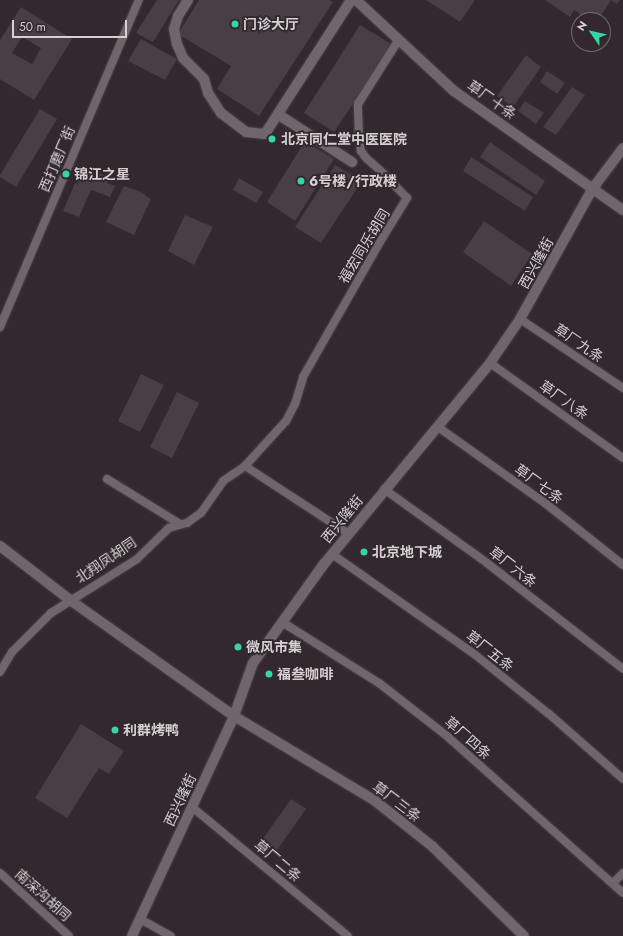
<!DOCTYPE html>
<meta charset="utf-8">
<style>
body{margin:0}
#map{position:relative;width:623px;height:936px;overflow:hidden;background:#32282d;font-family:Jost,"Noto Sans SC",sans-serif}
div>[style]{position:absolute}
.building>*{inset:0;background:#483e43}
.roads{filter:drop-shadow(0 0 1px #4a4346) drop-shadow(0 0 1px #4a4346)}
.service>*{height:8px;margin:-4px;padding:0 4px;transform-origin:4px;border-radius:4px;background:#70656a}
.minor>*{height:10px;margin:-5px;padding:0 5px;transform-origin:5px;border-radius:5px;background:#70656a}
.tertiary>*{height:10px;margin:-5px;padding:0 5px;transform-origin:5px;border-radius:5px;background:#70656a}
.dots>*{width:11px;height:11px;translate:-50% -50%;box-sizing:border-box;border:2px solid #32282d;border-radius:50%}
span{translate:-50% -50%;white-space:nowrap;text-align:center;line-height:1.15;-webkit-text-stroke:3.5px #32282d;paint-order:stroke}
.poi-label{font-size:14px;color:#d6d0d3;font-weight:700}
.left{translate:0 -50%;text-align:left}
.street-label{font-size:14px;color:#d6d0d3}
.north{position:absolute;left:571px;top:12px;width:40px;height:40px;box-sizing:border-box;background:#32282d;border:1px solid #746b6f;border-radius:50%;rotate:304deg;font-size:11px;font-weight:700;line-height:16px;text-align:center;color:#d6d0d3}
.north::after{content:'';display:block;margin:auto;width:14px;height:18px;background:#37d4a6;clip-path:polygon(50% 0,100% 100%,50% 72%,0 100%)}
.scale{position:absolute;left:12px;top:20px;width:115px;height:18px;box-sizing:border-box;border:2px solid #d6d0d3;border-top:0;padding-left:5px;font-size:12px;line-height:14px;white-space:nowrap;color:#d6d0d3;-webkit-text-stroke:3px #32282d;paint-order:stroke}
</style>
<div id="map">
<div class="building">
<div style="clip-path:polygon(157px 0,179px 0,153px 42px,136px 33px)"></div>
<div style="clip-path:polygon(199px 0,329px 0,333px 2px,259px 116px,217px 89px,231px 66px,178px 34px)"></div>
<div style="clip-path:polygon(426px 0,475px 0,460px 22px)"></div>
<div style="clip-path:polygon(545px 0,620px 0,617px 4px,611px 0,598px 20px,589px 20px,574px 10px,570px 17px)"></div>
<div style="clip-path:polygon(evenodd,21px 7px,72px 39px,34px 100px,0 79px,0 40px,21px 7px,22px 37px,41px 48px,32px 64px,12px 53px,22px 37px)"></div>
<div style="clip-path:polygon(360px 25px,393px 45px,334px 132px,304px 113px)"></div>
<div style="clip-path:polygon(141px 39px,177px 59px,165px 80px,128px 61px)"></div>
<div style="clip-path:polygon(526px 55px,541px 67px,513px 107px,497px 96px)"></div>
<div style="clip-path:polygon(547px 71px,565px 83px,557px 94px,540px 82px)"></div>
<div style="clip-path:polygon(572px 87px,585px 95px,556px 135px,543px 127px)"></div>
<div style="clip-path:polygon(525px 101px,544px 113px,536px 124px,518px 111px)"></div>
<div style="clip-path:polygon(40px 109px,57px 119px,16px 187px,0 177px,0 175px)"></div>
<div style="clip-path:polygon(305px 141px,334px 159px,295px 221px,267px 202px)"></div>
<div style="clip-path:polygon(490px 142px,545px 181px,536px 195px,480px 157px)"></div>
<div style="clip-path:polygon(471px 157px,533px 197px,525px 211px,463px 171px)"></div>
<div style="clip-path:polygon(83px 165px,108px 177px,107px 183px,115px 186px,110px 197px,91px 190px,79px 217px,63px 211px)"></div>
<div style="clip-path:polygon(335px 165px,362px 181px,321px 243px,295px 227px)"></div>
<div style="clip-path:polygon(239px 178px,263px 192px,256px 203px,233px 190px)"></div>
<div style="clip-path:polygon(124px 186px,139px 191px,151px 199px,134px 235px,106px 222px)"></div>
<div style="clip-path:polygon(185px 215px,213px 227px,194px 265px,168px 251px)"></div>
<div style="clip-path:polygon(484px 221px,532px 254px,511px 286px,463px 252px)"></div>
<div style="clip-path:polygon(141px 374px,164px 385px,140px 432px,118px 421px)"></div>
<div style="clip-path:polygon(177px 392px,199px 403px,172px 458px,150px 447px)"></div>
<div style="clip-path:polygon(81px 724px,124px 751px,109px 774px,99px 768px,67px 818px,35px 798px)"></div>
<div style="clip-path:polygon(291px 799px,306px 809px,277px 850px,262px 840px)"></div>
</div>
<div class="roads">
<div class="service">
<div style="left:520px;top:319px;width:124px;rotate:33.8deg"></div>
<div style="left:0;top:327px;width:355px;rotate:-67deg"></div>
<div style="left:490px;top:363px;width:163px;rotate:35.5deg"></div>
<div style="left:438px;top:427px;width:131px;rotate:35.4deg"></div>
<div style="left:545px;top:503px;width:100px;rotate:38.5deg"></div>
<div style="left:245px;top:466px;width:124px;rotate:33.2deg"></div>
<div style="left:107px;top:479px;width:86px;rotate:31.7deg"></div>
<div style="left:384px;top:489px;width:127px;rotate:35.7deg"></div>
<div style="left:487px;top:563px;width:172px;rotate:37.9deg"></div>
<div style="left:332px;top:554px;width:172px;rotate:35.1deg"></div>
<div style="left:473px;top:653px;width:97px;rotate:38.8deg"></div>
<div style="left:549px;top:714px;width:98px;rotate:41.3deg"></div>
<div style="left:282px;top:622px;width:115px;rotate:32.2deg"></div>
<div style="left:379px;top:683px;width:88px;rotate:38deg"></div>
<div style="left:448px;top:737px;width:234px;rotate:41.7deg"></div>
<div style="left:0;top:672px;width:23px;rotate:-59deg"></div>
<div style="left:12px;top:652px;width:55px;rotate:-45deg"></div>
<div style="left:51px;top:613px;width:102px;rotate:-32.1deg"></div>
<div style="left:137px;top:559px;width:45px;rotate:-44.1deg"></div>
<div style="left:169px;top:528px;width:19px;rotate:-16deg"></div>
<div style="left:187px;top:523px;width:17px;rotate:-36deg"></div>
<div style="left:201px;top:513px;width:39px;rotate:-55deg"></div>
<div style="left:223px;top:481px;width:27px;rotate:-34deg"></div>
<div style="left:245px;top:466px;width:61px;rotate:-47.7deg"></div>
<div style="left:286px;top:421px;width:19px;rotate:-62deg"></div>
<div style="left:295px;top:404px;width:28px;rotate:-73deg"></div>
<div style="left:303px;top:377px;width:155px;rotate:-60.3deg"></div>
<div style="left:380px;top:242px;width:52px;rotate:-58.5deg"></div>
<div style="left:407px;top:198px;width:33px;rotate:-134deg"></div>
<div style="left:384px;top:174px;width:24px;rotate:-138deg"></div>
<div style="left:366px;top:158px;width:9px;rotate:-126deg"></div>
<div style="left:361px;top:151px;width:13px;rotate:-99deg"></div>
<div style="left:359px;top:138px;width:34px;rotate:-92deg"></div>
<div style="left:358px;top:104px;width:75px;rotate:-57.6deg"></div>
<div style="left:192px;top:807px;width:202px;rotate:39.6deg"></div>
<div style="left:0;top:873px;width:93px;rotate:42.4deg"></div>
<div style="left:613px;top:883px;width:14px;rotate:-45deg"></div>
<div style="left:140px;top:919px;width:35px;rotate:29deg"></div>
</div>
<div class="minor">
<div style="left:188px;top:0;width:19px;rotate:122deg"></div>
<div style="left:178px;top:16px;width:14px;rotate:107deg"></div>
<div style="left:174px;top:29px;width:15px;rotate:79deg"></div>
<div style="left:177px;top:44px;width:15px;rotate:67deg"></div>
<div style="left:183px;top:58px;width:30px;rotate:45deg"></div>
<div style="left:204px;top:79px;width:15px;rotate:74deg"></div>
<div style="left:208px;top:93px;width:24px;rotate:57deg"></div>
<div style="left:221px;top:113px;width:31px;rotate:37deg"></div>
<div style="left:246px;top:132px;width:19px;rotate:6deg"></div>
<div style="left:265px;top:134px;width:159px;rotate:-57.3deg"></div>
<div style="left:279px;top:115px;width:87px;rotate:32.8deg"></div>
</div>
<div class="tertiary">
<div style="left:356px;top:0;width:134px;rotate:42.9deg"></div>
<div style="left:454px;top:91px;width:207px;rotate:35.2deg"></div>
<div style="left:0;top:546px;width:88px;rotate:37.6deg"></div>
<div style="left:70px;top:600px;width:201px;rotate:35.3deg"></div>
<div style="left:234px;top:716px;width:163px;rotate:31deg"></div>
<div style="left:374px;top:800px;width:75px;rotate:38.5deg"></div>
<div style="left:433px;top:847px;width:127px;rotate:44.4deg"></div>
<div style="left:132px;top:936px;width:242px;rotate:-65.1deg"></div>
<div style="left:234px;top:716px;width:56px;rotate:-70.3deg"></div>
<div style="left:253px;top:663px;width:122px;rotate:-54.4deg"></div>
<div style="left:324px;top:564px;width:261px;rotate:-50.4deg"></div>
<div style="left:490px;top:363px;width:53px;rotate:-55.7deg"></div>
<div style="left:520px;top:319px;width:150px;rotate:-60.9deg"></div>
<div style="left:593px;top:188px;width:50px;rotate:-53.1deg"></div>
</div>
</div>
<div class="dots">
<div style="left:235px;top:24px;background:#37d4a6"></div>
<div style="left:272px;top:139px;background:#37d4a6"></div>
<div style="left:66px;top:174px;background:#37d4a6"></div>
<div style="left:301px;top:181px;background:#37d4a6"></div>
<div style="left:364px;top:552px;background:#37d4a6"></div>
<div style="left:238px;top:647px;background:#37d4a6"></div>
<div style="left:269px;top:674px;background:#37d4a6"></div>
<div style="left:115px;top:730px;background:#37d4a6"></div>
</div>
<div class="poi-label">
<span class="left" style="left:243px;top:24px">门诊大厅</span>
<span class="left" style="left:281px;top:139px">北京同仁堂中医医院</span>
<span class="left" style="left:74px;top:174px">锦江之星</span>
<span class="left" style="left:309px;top:181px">6号楼/行政楼</span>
<span class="left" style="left:372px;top:552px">北京地下城</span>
<span class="left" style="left:246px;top:647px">微风市集</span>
<span class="left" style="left:277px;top:674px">福叁咖啡</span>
<span class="left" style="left:123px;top:730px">利群烤鸭</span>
</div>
<div class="street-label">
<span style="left:492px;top:100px;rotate:35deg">草厂十条</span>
<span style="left:57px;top:159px;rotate:-67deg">西打磨厂街</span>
<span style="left:364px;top:246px;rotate:-59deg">福宏同乐胡同</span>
<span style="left:536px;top:263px;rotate:-61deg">西兴隆街</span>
<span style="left:579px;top:343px;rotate:34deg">草厂九条</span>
<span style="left:564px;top:400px;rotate:35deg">草厂八条</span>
<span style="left:539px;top:484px;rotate:36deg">草厂七条</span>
<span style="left:342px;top:519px;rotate:-51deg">西兴隆街</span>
<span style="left:106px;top:560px;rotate:-34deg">北翔凤胡同</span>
<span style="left:513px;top:567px;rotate:38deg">草厂六条</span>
<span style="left:490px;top:651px;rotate:38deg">草厂五条</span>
<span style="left:468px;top:738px;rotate:41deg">草厂四条</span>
<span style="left:180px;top:800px;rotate:-65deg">西兴隆街</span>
<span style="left:397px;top:802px;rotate:37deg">草厂三条</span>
<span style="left:278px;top:861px;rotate:40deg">草厂二条</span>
<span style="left:43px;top:895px;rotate:42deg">南深沟胡同</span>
</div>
<div class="north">N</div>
<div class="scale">50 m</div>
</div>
